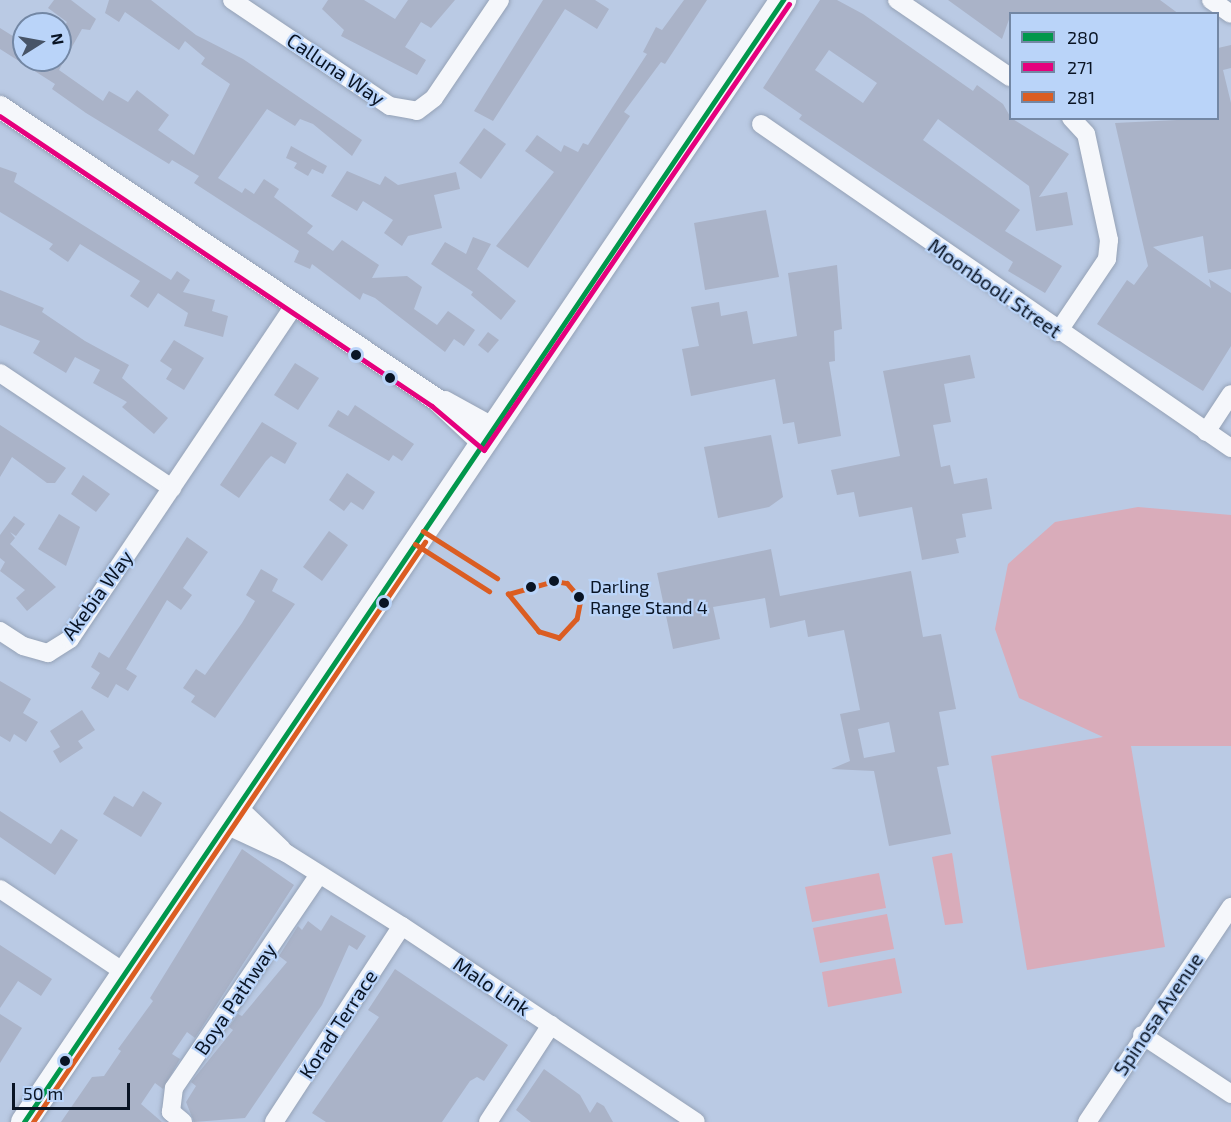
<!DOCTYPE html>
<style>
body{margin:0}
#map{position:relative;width:1231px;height:1122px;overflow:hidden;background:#bacae4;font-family:"Exo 2",sans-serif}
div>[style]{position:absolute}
.green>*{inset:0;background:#d9acba}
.building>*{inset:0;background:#aab3c8}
.roads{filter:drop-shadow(0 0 2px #95a2b6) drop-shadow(0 0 2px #95a2b6)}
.minor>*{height:18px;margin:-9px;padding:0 9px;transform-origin:9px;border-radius:9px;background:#f5f7fb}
.tertiary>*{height:22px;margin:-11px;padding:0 11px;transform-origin:11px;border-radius:11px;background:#f5f7fb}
.secondary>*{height:26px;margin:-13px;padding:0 13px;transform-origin:13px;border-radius:13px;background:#f5f7fb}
.bus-1>*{height:4.5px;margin:-2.25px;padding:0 2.25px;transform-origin:2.25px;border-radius:2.25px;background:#01974c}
.bus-2>*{height:4.5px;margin:-2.25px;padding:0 2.25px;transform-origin:2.25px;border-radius:2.25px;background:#e5007d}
.bus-3>*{height:4.5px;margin:-2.25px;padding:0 2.25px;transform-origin:2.25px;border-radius:2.25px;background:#db5d22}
.dots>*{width:16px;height:16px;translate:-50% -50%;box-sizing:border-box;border:3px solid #bad4f9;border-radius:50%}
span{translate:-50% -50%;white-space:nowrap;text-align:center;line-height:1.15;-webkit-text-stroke:4.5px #bad4f9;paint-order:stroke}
.bus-label{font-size:18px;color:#091424}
.left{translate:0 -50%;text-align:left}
.street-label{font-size:20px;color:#091424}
.legend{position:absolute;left:1009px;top:12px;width:210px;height:108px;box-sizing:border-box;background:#bad4f9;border:2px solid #7387a4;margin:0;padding:8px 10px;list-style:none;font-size:18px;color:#091424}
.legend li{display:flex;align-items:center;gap:12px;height:30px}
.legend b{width:30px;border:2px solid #7387a4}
.north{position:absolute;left:12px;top:12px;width:60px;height:60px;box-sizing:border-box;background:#bad4f9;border:2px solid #7387a4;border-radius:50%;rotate:79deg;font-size:16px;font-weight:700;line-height:24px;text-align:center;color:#091424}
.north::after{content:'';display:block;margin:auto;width:21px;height:27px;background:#475467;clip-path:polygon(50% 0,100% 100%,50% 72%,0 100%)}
.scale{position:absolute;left:12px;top:1083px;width:118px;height:27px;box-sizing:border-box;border:3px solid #091424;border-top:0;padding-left:8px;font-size:18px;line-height:21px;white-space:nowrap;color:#091424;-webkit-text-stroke:4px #bad4f9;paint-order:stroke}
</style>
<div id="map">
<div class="green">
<div style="clip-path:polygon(1138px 507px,1231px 515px,1231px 746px,1131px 746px,1165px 947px,1027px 970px,991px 756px,1103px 737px,1019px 698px,995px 629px,1008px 564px,1055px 522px)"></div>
<div style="clip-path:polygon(952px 853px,963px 923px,945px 925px,932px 857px)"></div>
<div style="clip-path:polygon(879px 873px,886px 908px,812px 922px,805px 887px)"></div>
<div style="clip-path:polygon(887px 914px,894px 949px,820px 963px,813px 928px)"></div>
<div style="clip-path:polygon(895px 958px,902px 993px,828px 1007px,822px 972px)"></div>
</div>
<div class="building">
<div style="clip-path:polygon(54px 0,71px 0,96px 19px,90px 30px,82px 29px,59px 70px,103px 101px,109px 91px,128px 102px,137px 90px,169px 115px,158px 130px,194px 155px,230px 84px,201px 64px,205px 58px,185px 41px,179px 50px,125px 12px,119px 22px,105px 13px,109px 0,151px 0,196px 35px,243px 59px,362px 140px,352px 156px,313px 124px,300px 119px,295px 126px,267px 109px,218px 178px,242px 193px,245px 188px,254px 194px,264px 179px,279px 189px,274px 197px,313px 226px,307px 233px,333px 251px,342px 240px,379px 265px,372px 278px,407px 276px,422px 287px,414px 309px,437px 325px,448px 311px,475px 330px,464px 346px,454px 339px,445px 352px,375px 298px,363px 293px,360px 300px,312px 264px,310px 269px,294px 262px,299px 251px,194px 183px,199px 176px,172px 160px,169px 164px,86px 113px,52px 89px,55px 84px,0 49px,0 28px,24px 43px,24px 60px,60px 60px,60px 32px,67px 22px,48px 8px)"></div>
<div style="clip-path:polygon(328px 0,364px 0,395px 19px,408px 0,455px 0,431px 28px,421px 22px,405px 47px,426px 60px,417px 75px,341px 36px,344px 30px,322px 9px)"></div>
<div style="clip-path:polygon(543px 0,595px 0,609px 9px,597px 29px,565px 9px,493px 121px,474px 111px)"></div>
<div style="clip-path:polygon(684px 0,707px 0,665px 64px,661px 62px,624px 112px,630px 116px,528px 268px,496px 246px,554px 172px,525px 151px,537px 135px,561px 152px,564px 145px,578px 152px,583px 143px,588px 145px,647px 54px,643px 52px,656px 27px,662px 30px)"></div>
<div style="clip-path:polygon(evenodd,820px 0,837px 0,863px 14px,973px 91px,977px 85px,1003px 104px,1011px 118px,1069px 154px,1039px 197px,1067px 192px,1073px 225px,1036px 231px,1029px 186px,938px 119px,923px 140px,1020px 210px,1005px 231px,1062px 266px,1045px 293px,1008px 271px,1013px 262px,799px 119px,802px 115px,763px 88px,820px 0,829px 50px,877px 83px,863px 103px,815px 70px,829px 50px)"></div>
<div style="clip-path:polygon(948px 0,1160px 0,1179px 14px,1011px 14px,1002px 39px)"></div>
<div style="clip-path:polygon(1231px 45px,1231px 68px,1223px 70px,1231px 103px,1231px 269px,1208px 273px,1203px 236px,1153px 247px,1211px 288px,1209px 279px,1231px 293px,1231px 346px,1203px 391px,1097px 324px,1127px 280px,1134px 285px,1148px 266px,1115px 123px,1218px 118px,1218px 48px)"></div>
<div style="clip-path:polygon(484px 128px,506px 144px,481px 179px,459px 163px)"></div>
<div style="clip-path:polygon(291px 146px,327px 166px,323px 174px,312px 169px,308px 176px,294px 168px,297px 163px,286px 158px)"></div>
<div style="clip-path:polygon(0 167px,17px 173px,14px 182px,171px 280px,177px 271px,190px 280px,183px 292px,215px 300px,212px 311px,228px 316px,223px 337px,184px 326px,188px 313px,158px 293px,148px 308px,130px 296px,140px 281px,80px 244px,68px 262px,49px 249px,53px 244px,0 212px)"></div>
<div style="clip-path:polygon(347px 171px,380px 185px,385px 176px,398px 185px,456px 172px,460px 189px,434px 195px,442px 228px,408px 236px,402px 246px,384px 233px,393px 220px,363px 201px,357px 211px,331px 196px)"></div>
<div style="clip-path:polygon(766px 210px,779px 277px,705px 290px,694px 223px)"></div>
<div style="clip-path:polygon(473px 237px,491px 244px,477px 269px,516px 301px,501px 320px,471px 295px,473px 292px,431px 264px,445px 242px,466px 254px)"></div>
<div style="clip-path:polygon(837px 265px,842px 329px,834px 331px,835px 361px,829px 362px,841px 436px,798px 444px,794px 422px,783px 424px,775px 379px,691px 396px,682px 349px,699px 346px,691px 307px,719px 302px,721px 316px,747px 311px,753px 344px,797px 336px,788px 273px)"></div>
<div style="clip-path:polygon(0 290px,44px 308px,42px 312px,85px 341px,129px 365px,122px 378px,168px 418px,154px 434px,122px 407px,127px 402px,93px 383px,100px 370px,75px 357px,66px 373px,33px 353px,40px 341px,0 325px)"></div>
<div style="clip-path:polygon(488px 332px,499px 340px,488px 353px,478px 345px)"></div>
<div style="clip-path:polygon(174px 340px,204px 358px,184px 390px,166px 379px,172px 369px,160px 361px)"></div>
<div style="clip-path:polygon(970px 355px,975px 378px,944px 384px,951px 422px,933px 425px,941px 467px,950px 465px,954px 484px,987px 478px,992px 509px,962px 514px,966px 537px,956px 539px,959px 553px,922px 560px,912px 507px,859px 517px,854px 492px,837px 495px,831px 470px,900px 456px,883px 371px)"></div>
<div style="clip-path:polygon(295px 363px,319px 378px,298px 410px,274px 395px)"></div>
<div style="clip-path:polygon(355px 405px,414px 444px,402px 461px,393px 455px,389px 461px,328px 426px,338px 410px,348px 416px)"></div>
<div style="clip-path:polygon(262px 422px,297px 443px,285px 464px,271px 456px,266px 461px,239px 498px,220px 485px)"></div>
<div style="clip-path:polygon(0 425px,66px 468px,55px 483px,47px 483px,12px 457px,0 477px)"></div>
<div style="clip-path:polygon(771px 435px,783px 497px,769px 507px,718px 518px,704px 447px)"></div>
<div style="clip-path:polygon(347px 473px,375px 492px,363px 510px,351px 502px,344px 511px,329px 500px)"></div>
<div style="clip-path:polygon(83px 475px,110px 494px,96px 512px,71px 494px)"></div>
<div style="clip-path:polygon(59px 514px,80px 527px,66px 566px,38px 549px)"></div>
<div style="clip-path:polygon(14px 516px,25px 524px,16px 536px,10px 532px,15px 538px,10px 544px,56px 587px,27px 611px,16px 598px,25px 590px,0 571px,5px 562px,0 558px,0 535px)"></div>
<div style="clip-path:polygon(329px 531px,348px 545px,322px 581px,303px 567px)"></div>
<div style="clip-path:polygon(187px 537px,208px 552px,183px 588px,192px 595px,181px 610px,167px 600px,126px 669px,137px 676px,128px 691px,116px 684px,108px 698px,91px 688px,100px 673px,91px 667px,99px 652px,109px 658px)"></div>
<div style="clip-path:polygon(evenodd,771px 549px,780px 596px,911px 571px,923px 637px,941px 634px,956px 709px,939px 712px,949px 765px,937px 767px,951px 834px,889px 846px,874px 771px,831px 769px,850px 761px,840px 714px,860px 710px,844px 630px,808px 637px,805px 620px,770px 628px,765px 598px,713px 607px,720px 639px,673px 649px,657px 573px,771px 549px,889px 722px,895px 752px,864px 758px,858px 729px,889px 722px)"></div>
<div style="clip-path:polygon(261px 569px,278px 579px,272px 591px,295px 604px,215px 718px,191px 702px,195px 696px,183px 688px,196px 669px,205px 675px,242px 623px,255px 601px,246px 595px)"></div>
<div style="clip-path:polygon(0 681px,31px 699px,23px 713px,38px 722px,26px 742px,14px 734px,10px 742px,0 736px)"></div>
<div style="clip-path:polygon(82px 710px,95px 730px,78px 741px,83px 748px,60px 763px,53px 751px,60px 747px,50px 731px)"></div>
<div style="clip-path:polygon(143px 791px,162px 803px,141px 837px,103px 814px,114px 796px,133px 807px)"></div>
<div style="clip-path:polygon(0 811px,51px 844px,61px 829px,78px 840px,55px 875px,0 837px)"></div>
<div style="clip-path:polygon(242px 849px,294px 885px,195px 1038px,187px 1032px,172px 1054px,180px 1059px,163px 1089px,155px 1083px,141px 1104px,162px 1122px,61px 1122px,92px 1077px,104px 1076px,121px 1051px,118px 1049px,153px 1001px,150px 998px)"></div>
<div style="clip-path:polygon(331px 915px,366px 936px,357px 950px,349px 945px,322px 1005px,245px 1118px,194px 1122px,186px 1102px,196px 1086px,191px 1082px,233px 1030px,229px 1027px,238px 1014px,242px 1016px,287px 962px,279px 956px,298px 926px,302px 930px,308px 921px,321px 931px)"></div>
<div style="clip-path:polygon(0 945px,52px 979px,41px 996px,18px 981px,0 1008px)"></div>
<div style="clip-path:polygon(395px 969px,508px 1045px,484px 1081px,477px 1077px,470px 1081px,442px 1122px,326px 1122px,312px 1113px,379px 1017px,368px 1010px)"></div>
<div style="clip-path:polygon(0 1014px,22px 1028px,0 1063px)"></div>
<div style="clip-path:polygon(544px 1069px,580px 1095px,590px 1113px,597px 1102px,604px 1106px,613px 1122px,531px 1122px,516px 1110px)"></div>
</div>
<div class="roads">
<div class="minor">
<div style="left:232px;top:0;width:190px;rotate:33.9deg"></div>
<div style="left:390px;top:106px;width:27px;rotate:10deg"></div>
<div style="left:417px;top:111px;width:21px;rotate:-37deg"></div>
<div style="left:434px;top:98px;width:118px;rotate:-56deg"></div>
<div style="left:897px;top:0;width:137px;rotate:34.3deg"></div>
<div style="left:1211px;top:0;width:24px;rotate:35deg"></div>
<div style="left:761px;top:124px;width:571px;rotate:34.58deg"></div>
<div style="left:1058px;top:332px;width:88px;rotate:-56.1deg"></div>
<div style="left:1107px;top:259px;width:19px;rotate:-84deg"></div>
<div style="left:1109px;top:240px;width:108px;rotate:-102.2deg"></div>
<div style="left:1086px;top:134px;width:22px;rotate:-133deg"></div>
<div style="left:0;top:373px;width:207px;rotate:33.8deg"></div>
<div style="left:1206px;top:432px;width:45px;rotate:-56.7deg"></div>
<div style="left:0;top:631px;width:27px;rotate:33deg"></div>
<div style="left:23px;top:646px;width:26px;rotate:16deg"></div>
<div style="left:48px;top:653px;width:26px;rotate:-32deg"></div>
<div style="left:70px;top:639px;width:404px;rotate:-56.1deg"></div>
<div style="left:237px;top:806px;width:62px;rotate:43.7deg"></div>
<div style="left:226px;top:825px;width:66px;rotate:25deg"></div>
<div style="left:286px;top:853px;width:137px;rotate:32.2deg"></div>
<div style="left:402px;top:926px;width:353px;rotate:33.7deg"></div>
<div style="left:0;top:889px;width:153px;rotate:33.8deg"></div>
<div style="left:1142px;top:1035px;width:107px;rotate:33.5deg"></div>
<div style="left:183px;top:1122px;width:16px;rotate:-140deg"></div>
<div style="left:171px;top:1112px;width:24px;rotate:-83deg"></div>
<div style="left:174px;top:1088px;width:258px;rotate:-55.8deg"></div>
<div style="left:274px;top:1122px;width:234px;rotate:-56.9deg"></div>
<div style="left:488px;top:1122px;width:116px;rotate:-57deg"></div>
<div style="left:1087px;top:1122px;width:259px;rotate:-56.2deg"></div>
</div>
<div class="tertiary">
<div style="left:0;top:107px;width:526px;rotate:33.84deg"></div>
<div style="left:437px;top:400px;width:63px;rotate:43.1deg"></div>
<div style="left:445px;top:402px;width:54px;rotate:29deg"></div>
</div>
<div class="secondary">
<div style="left:24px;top:1122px;width:1355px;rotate:-55.92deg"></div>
</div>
</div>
<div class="bus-1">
<div style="left:24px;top:1122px;width:1355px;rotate:-55.92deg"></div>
</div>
<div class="bus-2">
<div style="left:0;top:116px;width:520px;rotate:33.87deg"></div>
<div style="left:432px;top:406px;width:68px;rotate:40.2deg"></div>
<div style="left:484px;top:450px;width:540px;rotate:-55.63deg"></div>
</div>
<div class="bus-3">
<div style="left:423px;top:531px;width:88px;rotate:32.4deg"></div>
<div style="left:415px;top:544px;width:88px;rotate:32.4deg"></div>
<div style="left:554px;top:581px;width:13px;rotate:9deg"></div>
<div style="left:567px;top:583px;width:21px;rotate:49deg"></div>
<div style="left:581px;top:599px;width:20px;rotate:101deg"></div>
<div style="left:577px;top:619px;width:26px;rotate:133deg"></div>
<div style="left:559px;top:638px;width:21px;rotate:-163deg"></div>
<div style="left:539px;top:632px;width:49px;rotate:-129.2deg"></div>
<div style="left:508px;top:594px;width:48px;rotate:-15.8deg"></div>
<div style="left:33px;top:1122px;width:700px;rotate:-55.95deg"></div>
</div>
<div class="dots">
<div style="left:356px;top:355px;background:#091424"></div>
<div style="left:390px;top:378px;background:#091424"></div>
<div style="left:554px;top:581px;background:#091424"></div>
<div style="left:531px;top:587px;background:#091424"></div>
<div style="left:579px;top:597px;background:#091424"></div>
<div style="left:384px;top:603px;background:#091424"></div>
<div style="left:65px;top:1061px;background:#091424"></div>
</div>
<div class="bus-label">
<span class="left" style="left:590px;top:597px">Darling<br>Range Stand 4</span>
</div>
<div class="street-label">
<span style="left:336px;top:69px;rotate:34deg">Calluna Way</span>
<span style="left:995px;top:288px;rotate:35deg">Moonbooli Street</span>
<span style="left:97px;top:595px;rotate:-54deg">Akebia Way</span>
<span style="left:492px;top:986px;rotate:34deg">Malo Link</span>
<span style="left:235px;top:999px;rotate:-56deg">Boya Pathway</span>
<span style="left:1158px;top:1014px;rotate:-56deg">Spinosa Avenue</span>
<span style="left:338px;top:1024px;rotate:-57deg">Korad Terrace</span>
</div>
<ul class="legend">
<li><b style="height:8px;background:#01974c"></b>280</li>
<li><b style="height:8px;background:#e5007d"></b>271</li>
<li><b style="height:8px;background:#db5d22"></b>281</li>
</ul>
<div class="north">N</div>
<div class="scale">50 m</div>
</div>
